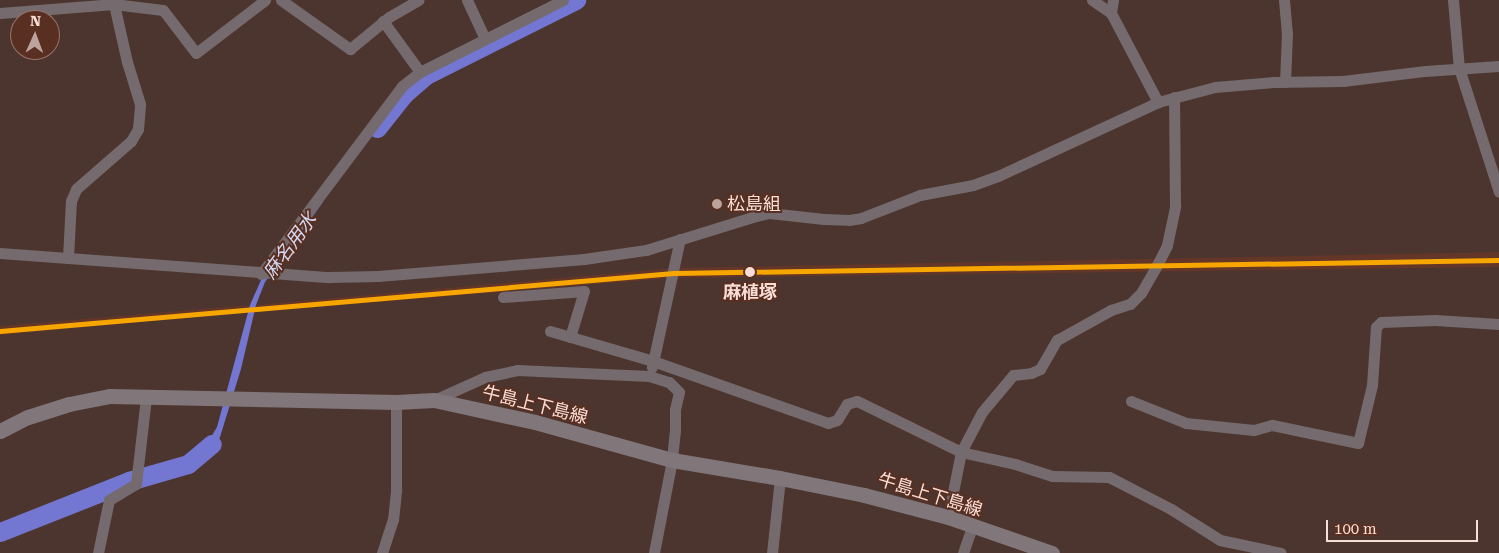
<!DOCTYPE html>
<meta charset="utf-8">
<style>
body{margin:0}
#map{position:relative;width:1499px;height:553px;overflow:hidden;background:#4c352f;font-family:"Roboto Serif","Noto Sans JP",serif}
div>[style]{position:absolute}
.built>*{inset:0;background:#633627}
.water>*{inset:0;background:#7377d2}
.river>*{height:19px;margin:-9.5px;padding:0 9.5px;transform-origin:9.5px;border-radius:9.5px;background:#7377d2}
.minor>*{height:11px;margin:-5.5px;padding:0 5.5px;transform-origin:5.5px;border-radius:5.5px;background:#756b6e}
.secondary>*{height:15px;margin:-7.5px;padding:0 7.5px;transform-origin:7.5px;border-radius:7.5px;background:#81767a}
.rail-1>*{height:5px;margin:-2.5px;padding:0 2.5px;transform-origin:2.5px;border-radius:2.5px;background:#f7a600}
.dots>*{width:14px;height:14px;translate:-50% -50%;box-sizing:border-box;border:2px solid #592f22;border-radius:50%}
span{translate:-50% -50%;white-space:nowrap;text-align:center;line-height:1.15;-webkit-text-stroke:4px #592f22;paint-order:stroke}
.poi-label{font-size:18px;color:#f9ded5}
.left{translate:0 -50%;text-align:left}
.stop-label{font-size:18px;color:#f9ded5;font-weight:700}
.street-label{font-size:18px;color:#f9ded5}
.water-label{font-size:19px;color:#d3d7f1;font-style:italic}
.north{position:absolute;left:10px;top:10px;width:50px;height:50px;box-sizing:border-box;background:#592f22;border:1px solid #99756a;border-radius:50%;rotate:2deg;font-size:14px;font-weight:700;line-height:20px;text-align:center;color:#f9ded5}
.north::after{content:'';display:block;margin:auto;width:18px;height:22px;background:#bca39b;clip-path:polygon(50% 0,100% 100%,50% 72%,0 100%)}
.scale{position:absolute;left:1326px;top:520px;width:152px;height:22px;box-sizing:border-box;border:2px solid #f9ded5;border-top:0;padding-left:6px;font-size:15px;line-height:18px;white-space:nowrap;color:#f9ded5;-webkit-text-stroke:4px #592f22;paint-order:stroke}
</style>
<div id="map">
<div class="built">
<div style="clip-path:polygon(1499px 252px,1499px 267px,672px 278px,254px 312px,256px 305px,675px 268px)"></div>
<div style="clip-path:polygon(250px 305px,248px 312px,0 335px,0 326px)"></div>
</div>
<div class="water">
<div style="clip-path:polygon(319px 199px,323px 202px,265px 282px,256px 305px,241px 369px,220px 437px,210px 453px,200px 461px,189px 460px,207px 444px,217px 427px,250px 305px,261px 280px)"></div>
</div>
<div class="river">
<div style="left:377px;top:128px;width:43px;rotate:-51.5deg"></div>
<div style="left:404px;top:94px;width:29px;rotate:-41deg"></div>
<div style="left:426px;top:75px;width:168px;rotate:-26.6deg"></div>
<div style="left:0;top:532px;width:139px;rotate:-21.6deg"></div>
<div style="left:129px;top:481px;width:61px;rotate:-16.1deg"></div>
<div style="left:188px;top:464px;width:31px;rotate:-40deg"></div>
</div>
<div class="minor">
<div style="left:281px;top:0;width:85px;rotate:35.4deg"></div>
<div style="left:350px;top:49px;width:50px;rotate:-39.4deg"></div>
<div style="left:389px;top:17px;width:34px;rotate:-30deg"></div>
<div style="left:467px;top:0;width:43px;rotate:65.2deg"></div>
<div style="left:1092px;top:0;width:23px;rotate:34deg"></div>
<div style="left:1111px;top:13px;width:101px;rotate:62.2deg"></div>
<div style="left:1284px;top:0;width:33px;rotate:85deg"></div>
<div style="left:1287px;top:33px;width:49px;rotate:92.3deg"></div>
<div style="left:1453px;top:0;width:68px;rotate:85deg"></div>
<div style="left:1459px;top:68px;width:130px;rotate:72.1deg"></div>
<div style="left:0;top:13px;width:114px;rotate:-4.5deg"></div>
<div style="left:114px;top:4px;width:49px;rotate:7deg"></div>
<div style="left:163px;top:10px;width:54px;rotate:52.5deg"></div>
<div style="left:196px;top:53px;width:87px;rotate:-37.5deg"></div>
<div style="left:1111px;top:13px;width:13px;rotate:-81deg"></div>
<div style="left:383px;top:21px;width:63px;rotate:54deg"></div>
<div style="left:0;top:253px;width:330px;rotate:4.2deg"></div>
<div style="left:329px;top:277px;width:49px;rotate:-1.2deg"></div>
<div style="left:378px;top:276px;width:207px;rotate:-4.7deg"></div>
<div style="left:584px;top:259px;width:63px;rotate:-8.3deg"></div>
<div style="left:646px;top:250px;width:115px;rotate:-17.2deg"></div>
<div style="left:756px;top:216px;width:13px;rotate:-13deg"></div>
<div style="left:769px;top:213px;width:55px;rotate:6.2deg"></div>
<div style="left:824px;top:219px;width:25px;rotate:2deg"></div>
<div style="left:849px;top:220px;width:12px;rotate:-9deg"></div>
<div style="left:861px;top:218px;width:63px;rotate:-21.3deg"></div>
<div style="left:920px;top:195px;width:54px;rotate:-10.7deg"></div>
<div style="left:973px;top:185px;width:27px;rotate:-20deg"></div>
<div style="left:998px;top:176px;width:176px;rotate:-24.8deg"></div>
<div style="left:1158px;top:102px;width:59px;rotate:-14.7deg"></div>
<div style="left:1215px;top:87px;width:58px;rotate:-4.9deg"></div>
<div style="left:1273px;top:82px;width:70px;rotate:-0.8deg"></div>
<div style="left:1343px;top:81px;width:83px;rotate:-7deg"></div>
<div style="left:1425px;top:71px;width:74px;rotate:-3.9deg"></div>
<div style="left:68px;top:258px;width:57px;rotate:-87deg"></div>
<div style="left:71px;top:201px;width:13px;rotate:-67deg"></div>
<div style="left:76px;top:189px;width:73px;rotate:-41.1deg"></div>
<div style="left:131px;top:141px;width:14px;rotate:-60deg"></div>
<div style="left:138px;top:129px;width:25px;rotate:-85deg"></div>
<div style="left:140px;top:104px;width:44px;rotate:-107.2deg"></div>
<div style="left:127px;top:62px;width:64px;rotate:-102.7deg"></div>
<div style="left:261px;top:274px;width:235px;rotate:-53.1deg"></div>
<div style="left:402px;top:86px;width:23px;rotate:-38deg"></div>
<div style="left:420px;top:72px;width:160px;rotate:-26.7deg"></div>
<div style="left:503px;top:297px;width:81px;rotate:-4.2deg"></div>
<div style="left:584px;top:291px;width:48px;rotate:106.9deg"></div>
<div style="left:550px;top:331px;width:107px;rotate:16.2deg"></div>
<div style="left:653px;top:361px;width:186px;rotate:19.5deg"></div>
<div style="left:828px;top:423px;width:9px;rotate:-18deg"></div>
<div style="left:837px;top:420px;width:19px;rotate:-58deg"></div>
<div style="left:847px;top:404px;width:10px;rotate:-17deg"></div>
<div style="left:857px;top:401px;width:116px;rotate:26.1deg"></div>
<div style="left:961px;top:452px;width:55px;rotate:12.5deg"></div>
<div style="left:1015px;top:464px;width:39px;rotate:18deg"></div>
<div style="left:1052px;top:476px;width:57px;rotate:1deg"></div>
<div style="left:1109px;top:477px;width:70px;rotate:27.3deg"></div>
<div style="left:1171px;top:509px;width:58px;rotate:32.3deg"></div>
<div style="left:1220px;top:540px;width:62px;rotate:12deg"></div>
<div style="left:652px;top:367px;width:131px;rotate:-77.7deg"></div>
<div style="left:434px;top:400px;width:56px;rotate:-24.3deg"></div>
<div style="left:485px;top:377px;width:33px;rotate:-12deg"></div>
<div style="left:517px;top:370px;width:132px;rotate:2.6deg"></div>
<div style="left:649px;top:376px;width:21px;rotate:17deg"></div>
<div style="left:669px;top:382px;width:14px;rotate:45deg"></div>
<div style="left:679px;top:392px;width:18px;rotate:103deg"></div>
<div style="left:675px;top:410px;width:20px;rotate:90deg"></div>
<div style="left:675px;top:430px;width:30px;rotate:96deg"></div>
<div style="left:672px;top:460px;width:95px;rotate:101deg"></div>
<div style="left:1131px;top:401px;width:59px;rotate:21.8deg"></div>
<div style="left:1186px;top:423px;width:68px;rotate:5.9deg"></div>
<div style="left:1254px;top:430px;width:19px;rotate:-16deg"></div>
<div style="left:1272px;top:425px;width:88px;rotate:11.8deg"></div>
<div style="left:1358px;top:443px;width:60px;rotate:-76.4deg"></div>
<div style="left:1372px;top:385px;width:58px;rotate:-86.1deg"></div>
<div style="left:1376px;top:327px;width:7px;rotate:-45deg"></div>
<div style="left:1381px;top:322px;width:54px;rotate:-2.1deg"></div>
<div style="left:1435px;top:320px;width:64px;rotate:3.6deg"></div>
<div style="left:948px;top:517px;width:66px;rotate:-78.7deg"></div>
<div style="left:961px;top:452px;width:45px;rotate:-62.3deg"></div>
<div style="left:982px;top:412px;width:48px;rotate:-50deg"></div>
<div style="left:1013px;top:375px;width:18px;rotate:-6deg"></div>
<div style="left:1031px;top:373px;width:10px;rotate:-24deg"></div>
<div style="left:1040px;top:369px;width:34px;rotate:-60deg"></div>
<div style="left:1057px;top:340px;width:62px;rotate:-29.1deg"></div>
<div style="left:1111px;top:310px;width:20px;rotate:-18deg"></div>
<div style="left:1130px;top:304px;width:16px;rotate:-45deg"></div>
<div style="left:1141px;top:293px;width:32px;rotate:-60deg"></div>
<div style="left:1157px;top:265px;width:22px;rotate:-63deg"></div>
<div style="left:1167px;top:245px;width:40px;rotate:-78deg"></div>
<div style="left:1175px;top:206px;width:109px;rotate:-90.5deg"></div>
<div style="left:98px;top:553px;width:54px;rotate:-78.3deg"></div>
<div style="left:109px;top:500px;width:31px;rotate:-31deg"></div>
<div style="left:136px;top:484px;width:88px;rotate:-83.4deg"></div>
<div style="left:382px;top:553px;width:35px;rotate:-72deg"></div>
<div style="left:393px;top:520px;width:31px;rotate:-84deg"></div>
<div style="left:396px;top:489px;width:87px;rotate:-90deg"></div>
<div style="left:772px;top:553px;width:75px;rotate:-83.9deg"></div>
<div style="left:963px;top:553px;width:28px;rotate:-71deg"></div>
</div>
<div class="secondary">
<div style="left:0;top:431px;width:31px;rotate:-27deg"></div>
<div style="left:28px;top:417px;width:43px;rotate:-17.6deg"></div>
<div style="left:69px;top:404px;width:42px;rotate:-11deg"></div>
<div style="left:110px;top:396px;width:286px;rotate:1.2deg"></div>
<div style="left:396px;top:402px;width:38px;rotate:-3deg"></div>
<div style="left:434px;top:400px;width:103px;rotate:12.3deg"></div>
<div style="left:535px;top:422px;width:142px;rotate:15.5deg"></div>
<div style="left:672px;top:460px;width:109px;rotate:9.5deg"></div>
<div style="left:780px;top:478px;width:86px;rotate:11.4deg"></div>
<div style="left:864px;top:495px;width:87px;rotate:14.7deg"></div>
<div style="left:948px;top:517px;width:110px;rotate:19.1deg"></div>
</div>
<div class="rail-1">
<div style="left:0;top:331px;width:676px;rotate:-4.92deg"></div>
<div style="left:674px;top:273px;width:825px;rotate:-0.9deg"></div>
</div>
<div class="dots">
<div style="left:717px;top:204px;background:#bca39b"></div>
<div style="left:750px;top:272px;background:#f9ded5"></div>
</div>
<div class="poi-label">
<span class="left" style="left:727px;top:204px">松島組</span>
</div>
<div class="stop-label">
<span style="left:750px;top:292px">麻植塚</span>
</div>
<div class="street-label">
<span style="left:535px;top:405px;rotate:14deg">牛島上下島線</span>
<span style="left:930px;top:495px;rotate:17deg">牛島上下島線</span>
</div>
<div class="water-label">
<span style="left:290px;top:246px;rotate:-54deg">麻名用水</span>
</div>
<div class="north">N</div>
<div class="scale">100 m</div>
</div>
